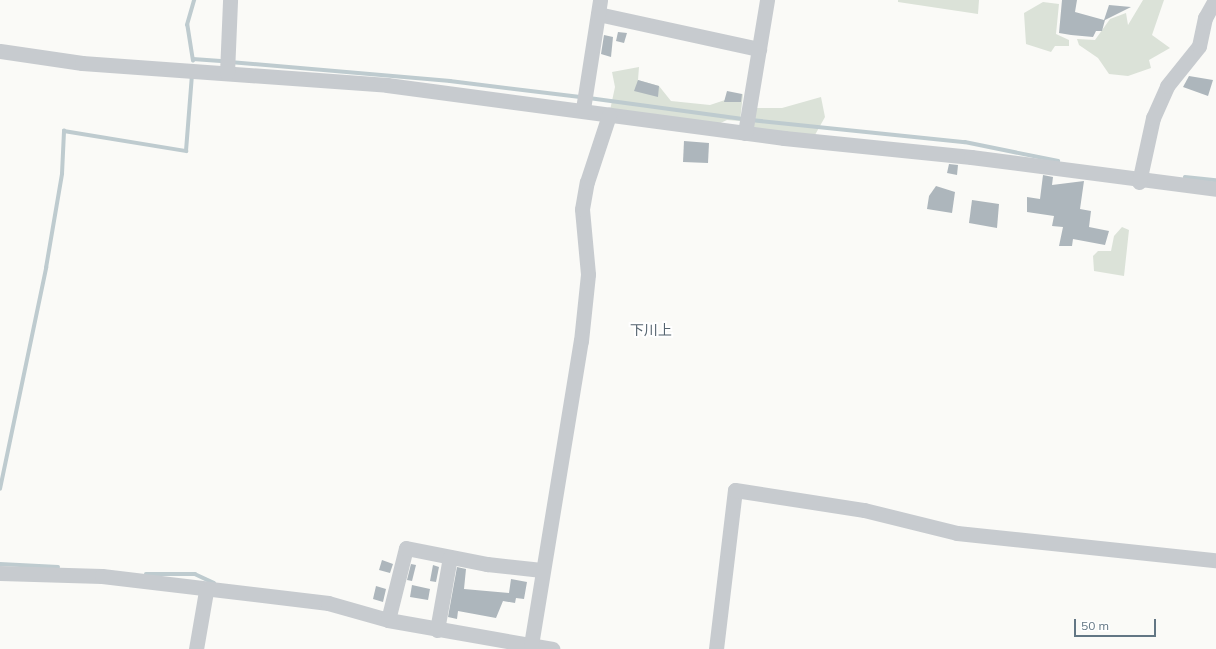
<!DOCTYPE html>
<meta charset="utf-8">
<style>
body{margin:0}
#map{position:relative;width:1216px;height:649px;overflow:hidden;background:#fafaf7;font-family:Mulish,"Noto Sans JP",sans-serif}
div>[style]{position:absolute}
.green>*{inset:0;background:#dbe2d8}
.stream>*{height:3.5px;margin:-1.75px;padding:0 1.75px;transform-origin:1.75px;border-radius:1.75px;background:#becbcf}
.building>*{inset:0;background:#adb6bc}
.minor>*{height:15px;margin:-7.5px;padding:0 7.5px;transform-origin:7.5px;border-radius:7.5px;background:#c7cbcf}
span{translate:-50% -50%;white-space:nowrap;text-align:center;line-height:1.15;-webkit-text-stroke:4px #fff;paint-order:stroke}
.quarter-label{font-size:14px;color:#55646f}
.scale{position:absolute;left:1074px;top:619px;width:82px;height:18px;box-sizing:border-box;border:2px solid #627684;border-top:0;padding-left:5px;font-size:12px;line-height:14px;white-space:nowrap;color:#627684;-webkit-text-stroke:3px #fff;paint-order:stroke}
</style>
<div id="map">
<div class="green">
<div style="clip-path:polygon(898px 0,979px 0,978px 14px,898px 2px)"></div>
<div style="clip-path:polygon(1143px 0,1164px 0,1152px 35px,1170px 48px,1149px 60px,1151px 68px,1128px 76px,1109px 74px,1098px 58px,1079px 45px,1077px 39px,1095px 40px,1110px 19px,1126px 13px,1128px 25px)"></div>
<div style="clip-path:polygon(1043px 2px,1059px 4px,1056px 34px,1069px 40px,1069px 46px,1055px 46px,1051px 52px,1026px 44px,1024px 13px)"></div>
<div style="clip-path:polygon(639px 67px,638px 80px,659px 86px,671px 101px,710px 105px,743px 94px,740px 121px,727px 120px,714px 126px,609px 115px,615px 87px,612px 72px)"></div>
<div style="clip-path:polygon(821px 97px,825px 117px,811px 142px,758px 135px,748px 123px,754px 108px,782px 108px)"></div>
<div style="clip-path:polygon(1122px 227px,1129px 230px,1124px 276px,1094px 271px,1093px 256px,1098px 251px,1111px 251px,1114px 236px)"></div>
</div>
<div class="stream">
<div style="left:193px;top:59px;width:31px;rotate:4deg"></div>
<div style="left:193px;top:61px;width:36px;rotate:-99deg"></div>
<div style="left:187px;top:25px;width:26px;rotate:-74deg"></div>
<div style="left:230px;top:62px;width:221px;rotate:4.9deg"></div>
<div style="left:450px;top:81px;width:131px;rotate:7deg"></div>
<div style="left:589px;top:98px;width:155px;rotate:7.8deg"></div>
<div style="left:751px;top:120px;width:215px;rotate:5.9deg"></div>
<div style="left:965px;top:142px;width:95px;rotate:11.5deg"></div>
<div style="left:1185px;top:177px;width:31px;rotate:6deg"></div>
<div style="left:0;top:489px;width:226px;rotate:-78.2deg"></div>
<div style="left:46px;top:268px;width:95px;rotate:-80.3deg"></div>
<div style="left:62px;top:174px;width:43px;rotate:-87.3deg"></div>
<div style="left:64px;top:131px;width:124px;rotate:9.3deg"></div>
<div style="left:186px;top:151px;width:76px;rotate:-85.5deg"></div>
<div style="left:0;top:564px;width:58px;rotate:3deg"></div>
<div style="left:146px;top:574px;width:49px"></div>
<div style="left:195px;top:574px;width:21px;rotate:25deg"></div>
</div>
<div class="building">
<div style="clip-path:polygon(1062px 0,1077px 0,1075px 12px,1104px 20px,1109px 5px,1131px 7px,1105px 20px,1102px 31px,1096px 31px,1093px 37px,1071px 35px,1059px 33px)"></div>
<div style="clip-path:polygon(618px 32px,627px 33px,624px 43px,616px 41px)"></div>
<div style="clip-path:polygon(604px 35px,613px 37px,611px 57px,601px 54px)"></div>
<div style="clip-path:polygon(1189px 76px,1213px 80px,1208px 96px,1183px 87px)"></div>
<div style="clip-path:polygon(638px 80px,659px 86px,658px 97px,634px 91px)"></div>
<div style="clip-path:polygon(727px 91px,742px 94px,741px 102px,724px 102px)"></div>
<div style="clip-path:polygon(684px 141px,709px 143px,708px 163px,683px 162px)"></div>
<div style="clip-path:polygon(949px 164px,958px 165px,957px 175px,947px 173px)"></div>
<div style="clip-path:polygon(1043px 175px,1053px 177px,1052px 185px,1084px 181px,1080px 209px,1091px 211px,1089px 227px,1109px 231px,1105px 245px,1073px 239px,1072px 246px,1059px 246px,1063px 227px,1052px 226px,1054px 216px,1027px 212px,1027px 197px,1040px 199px)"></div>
<div style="clip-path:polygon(936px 186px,955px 192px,952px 213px,927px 209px,929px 196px)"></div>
<div style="clip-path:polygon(972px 200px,999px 204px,997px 228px,969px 223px)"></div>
<div style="clip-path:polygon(382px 560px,393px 564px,390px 573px,379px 570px)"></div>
<div style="clip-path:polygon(411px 564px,416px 565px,412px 581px,407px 580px)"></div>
<div style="clip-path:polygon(433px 565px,439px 567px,436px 582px,430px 581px)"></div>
<div style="clip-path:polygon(457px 567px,466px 569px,464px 589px,509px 593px,511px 579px,527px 582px,524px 599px,516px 598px,515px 603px,503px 601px,496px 618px,458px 611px,457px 619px,448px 617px)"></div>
<div style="clip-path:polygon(412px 585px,430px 589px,428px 600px,410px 597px)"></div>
<div style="clip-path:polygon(376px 586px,386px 589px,383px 602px,373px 599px)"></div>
</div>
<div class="minor">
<div style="left:598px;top:14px;width:165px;rotate:12.3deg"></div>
<div style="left:0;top:51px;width:83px;rotate:8.3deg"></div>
<div style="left:82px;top:63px;width:306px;rotate:4.1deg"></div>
<div style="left:387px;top:85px;width:401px;rotate:7.6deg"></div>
<div style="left:784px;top:138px;width:188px;rotate:5.8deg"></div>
<div style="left:971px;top:157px;width:247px;rotate:7.4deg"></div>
<div style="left:227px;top:73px;width:73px;rotate:-87.6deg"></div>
<div style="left:583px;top:109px;width:110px;rotate:-81.1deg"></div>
<div style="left:745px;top:133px;width:135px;rotate:-80.6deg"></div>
<div style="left:1139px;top:182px;width:66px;rotate:-77.7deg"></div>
<div style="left:1153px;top:118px;width:35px;rotate:-66deg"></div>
<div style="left:1167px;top:86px;width:51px;rotate:-51.3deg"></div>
<div style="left:1199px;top:46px;width:29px;rotate:-78deg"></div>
<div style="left:1205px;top:18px;width:21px;rotate:-61deg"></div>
<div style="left:0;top:573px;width:102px;rotate:1.7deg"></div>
<div style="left:102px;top:576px;width:228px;rotate:6.8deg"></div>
<div style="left:328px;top:603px;width:62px;rotate:15.8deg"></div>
<div style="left:388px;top:620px;width:167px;rotate:10deg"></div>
<div style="left:388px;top:620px;width:74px;rotate:-76deg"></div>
<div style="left:406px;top:548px;width:83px;rotate:11.2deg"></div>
<div style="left:487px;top:564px;width:55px;rotate:6.2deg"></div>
<div style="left:437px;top:630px;width:74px;rotate:-79.9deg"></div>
<div style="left:531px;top:645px;width:308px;rotate:-80.7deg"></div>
<div style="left:581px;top:341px;width:67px;rotate:-84deg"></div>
<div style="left:588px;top:274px;width:65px;rotate:-95.3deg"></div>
<div style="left:582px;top:209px;width:27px;rotate:-80deg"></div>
<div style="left:587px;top:182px;width:71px;rotate:-71.8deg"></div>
<div style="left:196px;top:649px;width:59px;rotate:-80.2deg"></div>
<div style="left:716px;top:649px;width:160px;rotate:-83.2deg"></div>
<div style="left:735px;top:490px;width:131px;rotate:8.8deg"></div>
<div style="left:864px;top:510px;width:96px;rotate:13.9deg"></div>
<div style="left:957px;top:533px;width:260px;rotate:6deg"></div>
</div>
<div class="quarter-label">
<span style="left:651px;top:330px">下川上</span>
</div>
<div class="scale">50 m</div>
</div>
